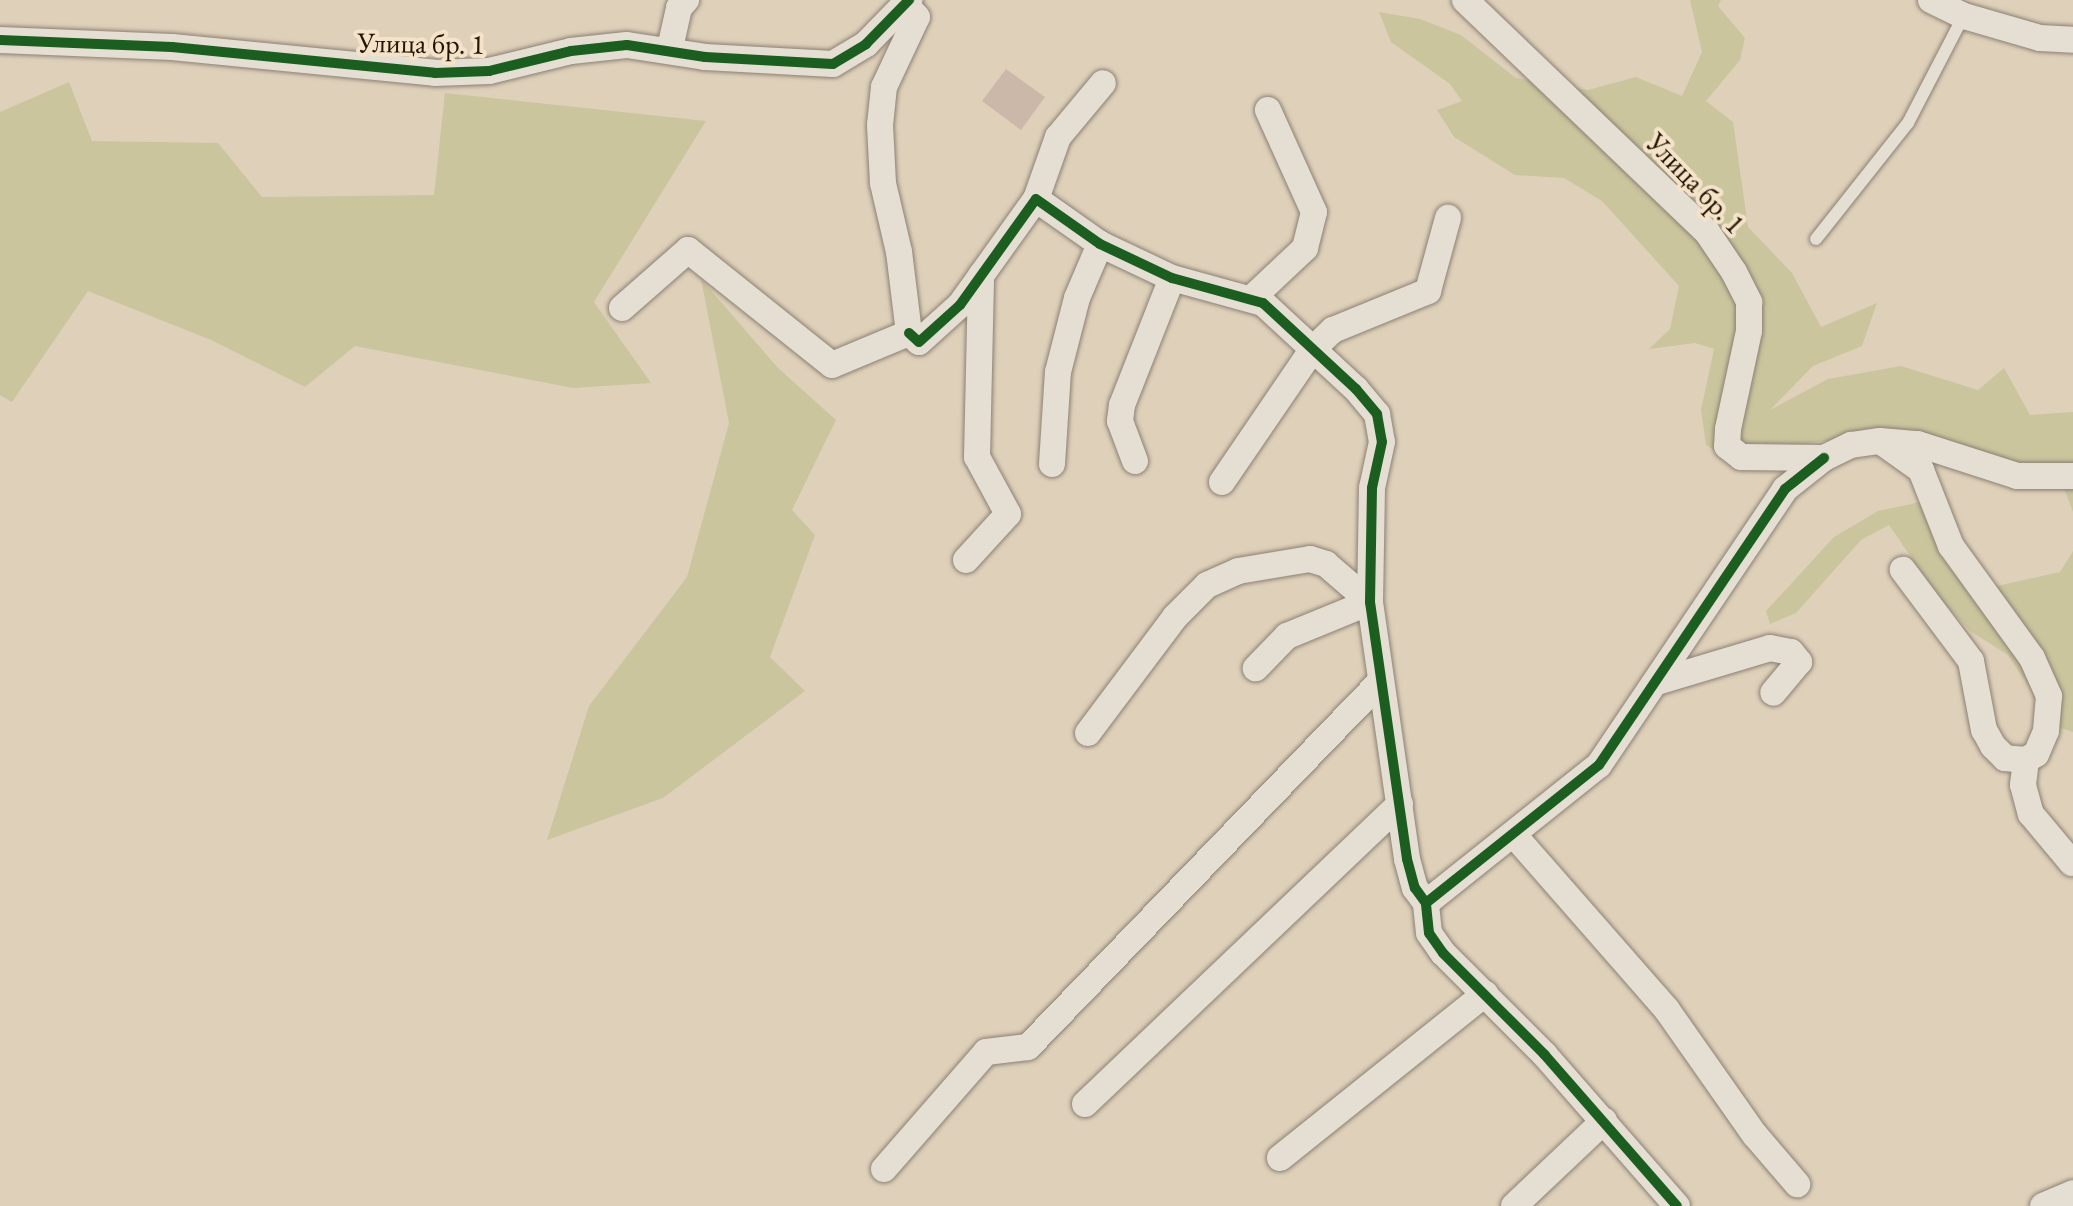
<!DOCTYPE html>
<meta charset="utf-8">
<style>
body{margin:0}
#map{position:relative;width:2073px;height:1206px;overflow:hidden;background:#dfd0ba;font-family:"EB Garamond",serif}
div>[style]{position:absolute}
.green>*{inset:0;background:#cbc59e}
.building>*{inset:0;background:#cbb8a8}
.roads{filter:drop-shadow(0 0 2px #8b8173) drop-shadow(0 0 2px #8b8173)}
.lane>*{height:12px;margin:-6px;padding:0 6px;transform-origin:6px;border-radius:6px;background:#e5ded2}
.street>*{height:26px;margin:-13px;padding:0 13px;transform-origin:13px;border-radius:13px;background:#e5ded2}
.cycleway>*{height:10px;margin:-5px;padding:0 5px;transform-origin:5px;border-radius:5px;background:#1b5e20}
span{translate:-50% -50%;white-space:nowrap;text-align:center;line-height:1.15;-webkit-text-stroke:8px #f4e3c8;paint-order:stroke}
.street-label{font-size:28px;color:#211302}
</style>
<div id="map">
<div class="green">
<div style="clip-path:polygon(1690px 0,1721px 0,1718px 6px,1745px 38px,1740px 60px,1706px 101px,1733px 122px,1748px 227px,1792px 273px,1821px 327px,1877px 303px,1862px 346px,1813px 366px,1770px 410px,1828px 379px,1901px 366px,1978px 390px,2004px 368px,2030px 415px,2073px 412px,2073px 512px,2060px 478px,1880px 433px,1803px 444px,1758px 443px,1721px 454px,1706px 445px,1701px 410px,1714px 349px,1695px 343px,1649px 349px,1670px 329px,1679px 286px,1602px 201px,1564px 178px,1515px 175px,1454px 137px,1437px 110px,1462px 101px,1450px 84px,1391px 42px,1379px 12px,1420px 19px,1461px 35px,1516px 78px,1588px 90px,1636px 77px,1682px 96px,1702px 52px)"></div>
<div style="clip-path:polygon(69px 82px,92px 141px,218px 143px,262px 197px,434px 195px,445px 93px,706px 121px,594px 302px,651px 383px,573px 388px,355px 346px,305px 387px,211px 340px,88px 291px,12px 402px,0 395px,0 112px)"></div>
<div style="clip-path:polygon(701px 279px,778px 368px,836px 420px,792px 510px,815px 535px,770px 657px,805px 691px,663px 798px,547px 840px,589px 706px,687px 577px,729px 423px)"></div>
<div style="clip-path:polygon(1921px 502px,1949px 557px,1997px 586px,2060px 572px,2073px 551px,2073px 732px,2043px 722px,2030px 688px,2008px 655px,1970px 631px,1937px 595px,1889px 525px,1861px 540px,1796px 613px,1770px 624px,1766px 611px,1834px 537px,1878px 511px)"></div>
</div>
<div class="building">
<div style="clip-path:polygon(1006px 69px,1045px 97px,1021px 130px,982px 101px)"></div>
</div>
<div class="roads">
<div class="lane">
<div style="left:1816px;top:239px;width:148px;rotate:-51.6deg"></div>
<div style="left:1908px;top:123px;width:122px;rotate:-62.6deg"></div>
</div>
<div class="street">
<div style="left:1465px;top:0;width:335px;rotate:43.8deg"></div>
<div style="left:1707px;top:232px;width:48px;rotate:56deg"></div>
<div style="left:1734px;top:272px;width:34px;rotate:63deg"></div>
<div style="left:1749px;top:302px;width:29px;rotate:90deg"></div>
<div style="left:1749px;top:331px;width:100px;rotate:102.1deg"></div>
<div style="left:1728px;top:429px;width:17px;rotate:93deg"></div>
<div style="left:1727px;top:446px;width:18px;rotate:38deg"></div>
<div style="left:1741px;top:457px;width:83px;rotate:0.7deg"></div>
<div style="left:1824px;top:458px;width:30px;rotate:-26deg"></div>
<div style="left:1851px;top:445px;width:29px;rotate:-8deg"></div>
<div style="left:1880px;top:441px;width:38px;rotate:5deg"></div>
<div style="left:1918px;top:444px;width:104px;rotate:17.9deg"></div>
<div style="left:2017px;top:476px;width:56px"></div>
<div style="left:1931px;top:0;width:37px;rotate:26deg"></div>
<div style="left:1964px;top:16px;width:79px;rotate:16.1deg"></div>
<div style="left:2040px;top:38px;width:33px;rotate:3deg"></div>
<div style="left:0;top:40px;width:172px;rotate:2.3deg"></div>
<div style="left:172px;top:47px;width:264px;rotate:5.6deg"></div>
<div style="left:435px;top:73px;width:54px;rotate:-2.1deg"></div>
<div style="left:489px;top:71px;width:84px;rotate:-13.7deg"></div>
<div style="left:571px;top:51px;width:56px;rotate:-6.1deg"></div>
<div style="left:627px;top:45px;width:79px;rotate:8.7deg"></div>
<div style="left:705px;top:57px;width:128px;rotate:3.1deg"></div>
<div style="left:833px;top:64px;width:39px;rotate:-31deg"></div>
<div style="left:866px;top:44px;width:62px;rotate:-45.7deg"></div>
<div style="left:670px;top:48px;width:41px;rotate:-77.3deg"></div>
<div style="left:679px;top:8px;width:11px;rotate:-49deg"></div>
<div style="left:1036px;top:199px;width:66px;rotate:-70.5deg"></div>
<div style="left:1058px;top:137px;width:70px;rotate:-50.2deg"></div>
<div style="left:1252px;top:298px;width:73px;rotate:-43.3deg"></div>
<div style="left:1305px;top:248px;width:37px;rotate:-76deg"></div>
<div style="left:1314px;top:212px;width:112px;rotate:-114.3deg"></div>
<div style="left:622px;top:308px;width:88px;rotate:-41.3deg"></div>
<div style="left:688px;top:250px;width:184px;rotate:38.6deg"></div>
<div style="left:832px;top:365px;width:83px;rotate:-22.6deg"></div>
<div style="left:909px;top:333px;width:82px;rotate:-97deg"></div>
<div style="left:899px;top:252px;width:71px;rotate:-103.1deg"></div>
<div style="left:883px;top:183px;width:58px;rotate:-93deg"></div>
<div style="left:880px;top:125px;width:38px;rotate:-84deg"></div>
<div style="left:884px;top:87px;width:77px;rotate:-64.8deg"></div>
<div style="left:917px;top:17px;width:18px;rotate:-133deg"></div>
<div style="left:909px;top:333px;width:13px;rotate:42deg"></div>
<div style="left:919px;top:342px;width:55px;rotate:-42.1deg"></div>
<div style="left:960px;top:305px;width:130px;rotate:-54.4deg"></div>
<div style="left:1036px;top:199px;width:78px;rotate:35.1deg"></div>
<div style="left:1100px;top:244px;width:80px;rotate:25.3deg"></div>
<div style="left:1172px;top:278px;width:94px;rotate:15.4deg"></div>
<div style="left:1263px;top:303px;width:127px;rotate:42.8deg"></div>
<div style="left:1356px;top:389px;width:33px;rotate:50deg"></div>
<div style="left:1377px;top:414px;width:28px;rotate:80deg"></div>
<div style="left:1382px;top:442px;width:47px;rotate:102.3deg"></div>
<div style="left:1372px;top:488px;width:114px;rotate:91deg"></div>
<div style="left:1370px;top:602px;width:260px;rotate:81.8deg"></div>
<div style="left:1407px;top:859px;width:30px;rotate:75deg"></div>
<div style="left:1415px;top:888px;width:19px;rotate:54deg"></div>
<div style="left:1883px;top:443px;width:47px;rotate:35.4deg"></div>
<div style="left:1921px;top:470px;width:82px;rotate:68.5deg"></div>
<div style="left:1951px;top:546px;width:138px;rotate:54.1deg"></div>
<div style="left:2032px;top:658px;width:42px;rotate:65.9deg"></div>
<div style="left:2049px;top:696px;width:35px;rotate:95deg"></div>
<div style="left:2046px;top:731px;width:25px;rotate:113deg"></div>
<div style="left:2036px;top:754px;width:12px;rotate:149deg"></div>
<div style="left:2026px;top:760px;width:21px;rotate:-175deg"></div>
<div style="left:2005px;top:758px;width:17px;rotate:-135deg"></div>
<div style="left:1993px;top:746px;width:18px;rotate:-119deg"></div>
<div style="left:1984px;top:730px;width:70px;rotate:-100.7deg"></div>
<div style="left:1971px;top:661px;width:114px;rotate:-126.8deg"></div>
<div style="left:1135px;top:461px;width:43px;rotate:-110.6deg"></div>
<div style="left:1120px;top:421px;width:16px;rotate:-83deg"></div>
<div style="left:1122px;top:405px;width:136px;rotate:-68.5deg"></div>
<div style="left:1052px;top:464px;width:92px;rotate:-86.3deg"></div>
<div style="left:1058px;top:372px;width:76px;rotate:-75.6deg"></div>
<div style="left:1077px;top:298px;width:59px;rotate:-66.9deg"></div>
<div style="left:1222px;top:482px;width:160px;rotate:-55.7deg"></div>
<div style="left:1312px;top:350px;width:29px;rotate:-44deg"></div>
<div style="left:1333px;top:330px;width:103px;rotate:-22.3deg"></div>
<div style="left:1428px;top:291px;width:76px;rotate:-74.7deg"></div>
<div style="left:966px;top:560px;width:62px;rotate:-47.6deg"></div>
<div style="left:1008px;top:514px;width:65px;rotate:-118.5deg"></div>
<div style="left:977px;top:457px;width:182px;rotate:-88.7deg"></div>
<div style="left:1660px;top:681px;width:115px;rotate:-16.7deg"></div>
<div style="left:1770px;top:648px;width:21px;rotate:11deg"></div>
<div style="left:1791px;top:652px;width:13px;rotate:51deg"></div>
<div style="left:1799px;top:662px;width:40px;rotate:130deg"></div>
<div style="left:1088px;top:733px;width:145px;rotate:-53.1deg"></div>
<div style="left:1175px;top:617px;width:45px;rotate:-45deg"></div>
<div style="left:1207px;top:585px;width:34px;rotate:-24deg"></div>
<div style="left:1238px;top:571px;width:73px;rotate:-9.5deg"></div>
<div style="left:1310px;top:559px;width:17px;rotate:17deg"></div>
<div style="left:1326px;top:564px;width:58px;rotate:40.8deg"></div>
<div style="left:1370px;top:602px;width:90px;rotate:157.7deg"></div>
<div style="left:1287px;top:636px;width:45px;rotate:134.1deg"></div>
<div style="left:2026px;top:760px;width:25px;rotate:97deg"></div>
<div style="left:2023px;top:785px;width:30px;rotate:75deg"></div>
<div style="left:2031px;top:814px;width:64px;rotate:50.1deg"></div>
<div style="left:1514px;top:835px;width:232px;rotate:48.8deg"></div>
<div style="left:1667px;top:1010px;width:153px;rotate:54.9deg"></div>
<div style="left:1755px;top:1135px;width:65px;rotate:49.4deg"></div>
<div style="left:1085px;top:1104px;width:435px;rotate:-43.6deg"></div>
<div style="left:1280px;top:1158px;width:263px;rotate:-38.7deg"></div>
<div style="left:884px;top:1169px;width:155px;rotate:-48.9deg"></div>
<div style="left:986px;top:1052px;width:42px;rotate:-6.8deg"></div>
<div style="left:1028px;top:1047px;width:506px;rotate:-46.04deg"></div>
<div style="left:1514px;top:1206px;width:124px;rotate:-43.4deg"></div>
<div style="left:1677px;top:1206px;width:201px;rotate:-131.2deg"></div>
<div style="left:1545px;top:1055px;width:144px;rotate:-135deg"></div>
<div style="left:1443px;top:953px;width:24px;rotate:-125deg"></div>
<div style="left:1429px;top:933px;width:30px;rotate:-96deg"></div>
<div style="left:1426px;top:903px;width:221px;rotate:-38.6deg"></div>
<div style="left:1599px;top:765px;width:333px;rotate:-56deg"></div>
<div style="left:1785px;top:489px;width:50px;rotate:-38.5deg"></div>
<div style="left:2043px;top:1206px;width:33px;rotate:-23deg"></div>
</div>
</div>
<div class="cycleway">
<div style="left:0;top:40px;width:172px;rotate:2.3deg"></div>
<div style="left:172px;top:47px;width:264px;rotate:5.6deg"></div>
<div style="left:435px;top:73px;width:54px;rotate:-2.1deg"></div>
<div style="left:489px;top:71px;width:84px;rotate:-13.7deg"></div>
<div style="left:571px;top:51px;width:56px;rotate:-6.1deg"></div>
<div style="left:627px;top:45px;width:79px;rotate:8.7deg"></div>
<div style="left:705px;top:57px;width:128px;rotate:3.1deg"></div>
<div style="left:833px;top:64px;width:39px;rotate:-31deg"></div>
<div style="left:866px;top:44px;width:62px;rotate:-45.7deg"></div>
<div style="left:909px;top:333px;width:13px;rotate:42deg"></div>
<div style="left:919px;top:342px;width:55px;rotate:-42.1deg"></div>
<div style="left:960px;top:305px;width:130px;rotate:-54.4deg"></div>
<div style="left:1036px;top:199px;width:78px;rotate:35.1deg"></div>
<div style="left:1100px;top:244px;width:80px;rotate:25.3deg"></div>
<div style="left:1172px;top:278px;width:94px;rotate:15.4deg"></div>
<div style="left:1263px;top:303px;width:127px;rotate:42.8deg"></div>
<div style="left:1356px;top:389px;width:33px;rotate:50deg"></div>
<div style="left:1377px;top:414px;width:28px;rotate:80deg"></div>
<div style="left:1382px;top:442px;width:47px;rotate:102.3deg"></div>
<div style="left:1372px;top:488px;width:114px;rotate:91deg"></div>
<div style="left:1370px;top:602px;width:260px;rotate:81.8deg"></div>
<div style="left:1407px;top:859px;width:30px;rotate:75deg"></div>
<div style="left:1415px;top:888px;width:19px;rotate:54deg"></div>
<div style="left:1677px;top:1206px;width:201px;rotate:-131.2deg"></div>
<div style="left:1545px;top:1055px;width:144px;rotate:-135deg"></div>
<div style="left:1443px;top:953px;width:24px;rotate:-125deg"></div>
<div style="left:1429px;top:933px;width:30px;rotate:-96deg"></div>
<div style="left:1426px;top:903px;width:221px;rotate:-38.6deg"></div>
<div style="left:1599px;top:765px;width:333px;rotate:-56deg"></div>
<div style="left:1785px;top:489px;width:50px;rotate:-38.5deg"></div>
</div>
<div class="street-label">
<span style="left:421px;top:43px;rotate:1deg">Улица бр. 1</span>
<span style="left:1696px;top:183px;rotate:46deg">Улица бр. 1</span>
</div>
</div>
